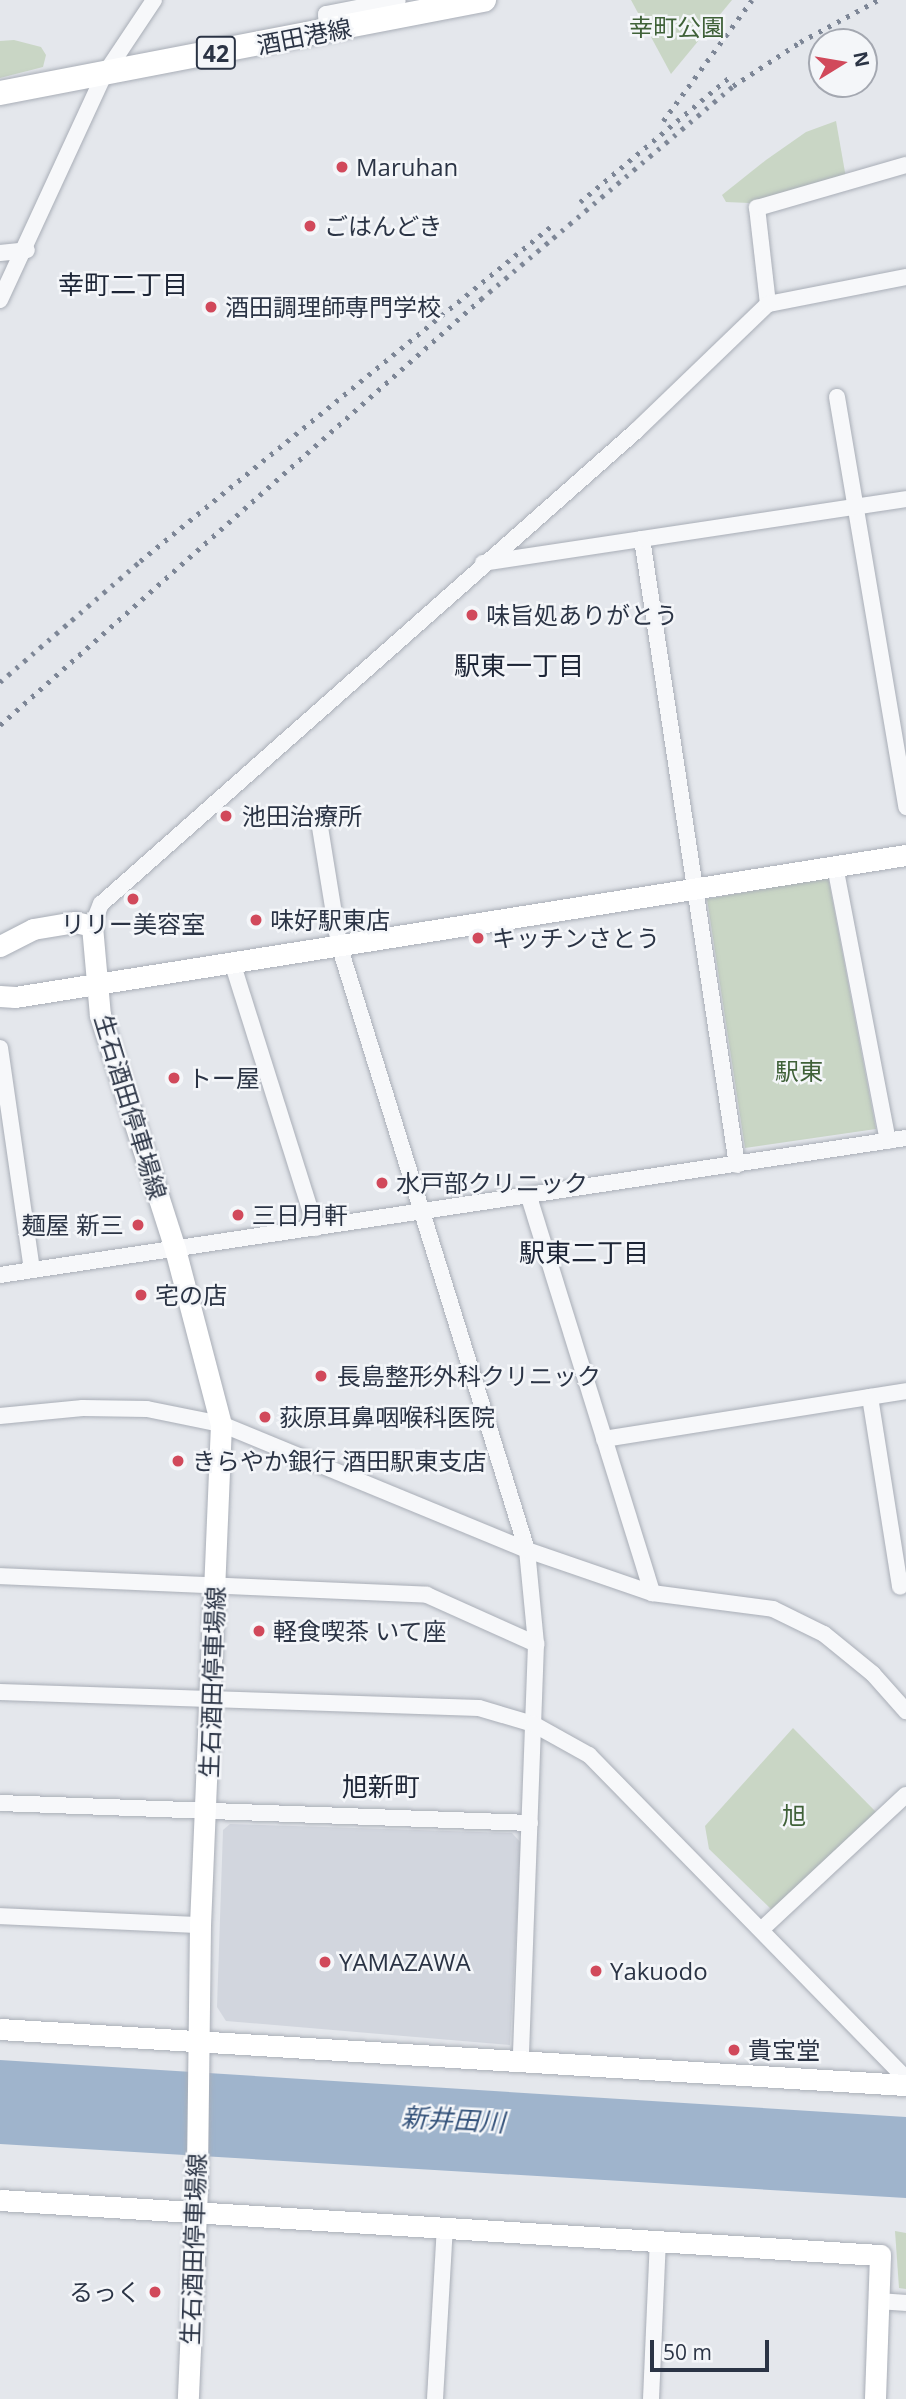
<!DOCTYPE html>
<meta charset="utf-8">
<style>
body{margin:0}
#map{position:relative;width:906px;height:2399px;overflow:hidden;background:#e4e7ec;font-family:"Open Sans","Noto Sans JP",sans-serif}
div>[style]{position:absolute}
.built>*{inset:0;background:#d2d6de}
.green>*{inset:0;background:#c9d6c5}
.water>*{inset:0;background:#9fb4cc}
.roads{filter:drop-shadow(0 0 2px #a9aeb7) drop-shadow(0 0 2px #a9aeb7)}
.street>*{height:16px;margin:-8px;padding:0 8px;transform-origin:8px;border-radius:8px;background:#f7f8fa}
.secondary>*{height:21px;margin:-10.5px;padding:0 10.5px;transform-origin:10.5px;border-radius:10.5px;background:#fff}
.primary>*{height:24px;margin:-12px;padding:0 12px;transform-origin:12px;border-radius:12px;background:#fff}
.rail>*{height:4.5px;margin-top:-2.25px;transform-origin:0;background:repeating-linear-gradient(90deg,#7d8696 0 3.5px,transparent 0 10.5px)}
.dots>*{width:19px;height:19px;translate:-50% -50%;box-sizing:border-box;border:4px solid #f4f6f9;border-radius:50%}
span{translate:-50% -50%;white-space:nowrap;text-align:center;line-height:1.15;-webkit-text-stroke:5px #f4f6f9;paint-order:stroke}
.shield-label span{padding:2px 5px;background:#f4f6f9;border:2px solid;border-radius:5px;-webkit-text-stroke-width:0}
.shield-label{font-size:23px;color:#2b3445;font-weight:700}
.park-label{font-size:24px;color:#3f6138}
.street-label{font-size:24px;color:#2b3445}
.poi-label{font-size:24px;color:#2b3445}
.left{translate:0 -50%;text-align:left}
.right{translate:-100% -50%;text-align:right}
.neighbourhood-label{font-size:26px;color:#1d2536}
.water-label{font-size:26px;color:#34527a;font-style:italic}
.north{position:absolute;left:808px;top:28px;width:70px;height:70px;box-sizing:border-box;background:#f4f6f9;border:2px solid #a4a8b1;border-radius:50%;rotate:79deg;font-size:19px;font-weight:700;line-height:28px;text-align:center;color:#2b3445}
.north::after{content:'';display:block;margin:auto;width:24px;height:32px;background:#d1495b;clip-path:polygon(50% 0,100% 100%,50% 72%,0 100%)}
.scale{position:absolute;left:650px;top:2340px;width:119px;height:32px;box-sizing:border-box;border:4px solid #2b3445;border-top:0;padding-left:9px;font-size:21px;line-height:24px;white-space:nowrap;color:#2b3445;-webkit-text-stroke:5px #f4f6f9;paint-order:stroke}
</style>
<div id="map">
<div class="built">
<div style="clip-path:polygon(230px 1824px,512px 1833px,521px 1843px,510px 2045px,226px 2021px,217px 2007px,223px 1830px)"></div>
</div>
<div class="green">
<div style="clip-path:polygon(631px 0,732px 0,671px 74px)"></div>
<div style="clip-path:polygon(14px 40px,41px 47px,46px 55px,43px 67px,0 78px,0 41px)"></div>
<div style="clip-path:polygon(836px 121px,846px 178px,749px 203px,726px 202px,722px 195px,766px 160px,806px 132px)"></div>
<div style="clip-path:polygon(828px 877px,876px 1129px,745px 1148px,707px 899px)"></div>
<div style="clip-path:polygon(793px 1728px,880px 1816px,774px 1912px,709px 1849px,705px 1826px)"></div>
<div style="clip-path:polygon(895px 2231px,906px 2233px,906px 2289px,899px 2288px)"></div>
</div>
<div class="water">
<div style="clip-path:polygon(0 2060px,906px 2117px,906px 2198px,0 2144px)"></div>
</div>
<div class="roads">
<div class="street">
<div style="left:327px;top:32px;width:18px;rotate:-93deg"></div>
<div style="left:326px;top:14px;width:73px;rotate:-11deg"></div>
<div style="left:0;top:253px;width:27px;rotate:-6deg"></div>
<div style="left:0;top:300px;width:248px;rotate:-65.2deg"></div>
<div style="left:104px;top:75px;width:90px;rotate:-56.3deg"></div>
<div style="left:768px;top:304px;width:97px;rotate:-96.5deg"></div>
<div style="left:757px;top:208px;width:155px;rotate:-16.1deg"></div>
<div style="left:837px;top:397px;width:416px;rotate:80.4deg"></div>
<div style="left:642px;top:539px;width:633px;rotate:81.37deg"></div>
<div style="left:483px;top:563px;width:428px;rotate:-8.6deg"></div>
<div style="left:319px;top:821px;width:126px;rotate:80.8deg"></div>
<div style="left:339px;top:945px;width:634px;rotate:72.74deg"></div>
<div style="left:527px;top:1550px;width:94px;rotate:84.5deg"></div>
<div style="left:536px;top:1644px;width:416px;rotate:92.1deg"></div>
<div style="left:835px;top:866px;width:280px;rotate:79.1deg"></div>
<div style="left:92px;top:926px;width:24px;rotate:-68deg"></div>
<div style="left:101px;top:904px;width:714px;rotate:-41.48deg"></div>
<div style="left:636px;top:431px;width:183px;rotate:-43.9deg"></div>
<div style="left:768px;top:304px;width:141px;rotate:-11.1deg"></div>
<div style="left:232px;top:962px;width:279px;rotate:72.5deg"></div>
<div style="left:0;top:1048px;width:224px;rotate:81.8deg"></div>
<div style="left:529px;top:1197px;width:415px;rotate:72.7deg"></div>
<div style="left:0;top:1275px;width:916px;rotate:-8.6deg"></div>
<div style="left:870px;top:1397px;width:192px;rotate:81deg"></div>
<div style="left:0;top:1416px;width:83px;rotate:-5.5deg"></div>
<div style="left:83px;top:1408px;width:64px;rotate:0.9deg"></div>
<div style="left:147px;top:1409px;width:76px;rotate:11.5deg"></div>
<div style="left:221px;top:1424px;width:331px;rotate:22.4deg"></div>
<div style="left:527px;top:1550px;width:132px;rotate:19deg"></div>
<div style="left:652px;top:1593px;width:122px;rotate:7.5deg"></div>
<div style="left:773px;top:1609px;width:57px;rotate:26.1deg"></div>
<div style="left:824px;top:1634px;width:63px;rotate:39.2deg"></div>
<div style="left:873px;top:1674px;width:50px;rotate:48.3deg"></div>
<div style="left:604px;top:1439px;width:306px;rotate:-9deg"></div>
<div style="left:0;top:1576px;width:427px;rotate:2.5deg"></div>
<div style="left:427px;top:1595px;width:120px;rotate:24.2deg"></div>
<div style="left:0;top:1692px;width:479px;rotate:1.9deg"></div>
<div style="left:479px;top:1708px;width:56px;rotate:16.5deg"></div>
<div style="left:533px;top:1724px;width:64px;rotate:29deg"></div>
<div style="left:589px;top:1755px;width:453px;rotate:45.6deg"></div>
<div style="left:0;top:1803px;width:530px;rotate:2.16deg"></div>
<div style="left:0;top:1916px;width:200px;rotate:2.6deg"></div>
<div style="left:761px;top:1930px;width:198px;rotate:-43deg"></div>
<div style="left:879px;top:2301px;width:27px;rotate:4deg"></div>
<div style="left:435px;top:2399px;width:171px;rotate:-86.7deg"></div>
<div style="left:651px;top:2399px;width:158px;rotate:-87.5deg"></div>
</div>
<div class="secondary">
<div style="left:0;top:946px;width:37px;rotate:-27deg"></div>
<div style="left:33px;top:929px;width:43px;rotate:-9.5deg"></div>
<div style="left:75px;top:922px;width:17px;rotate:13deg"></div>
<div style="left:92px;top:926px;width:89px;rotate:84.9deg"></div>
<div style="left:100px;top:1015px;width:246px;rotate:72.2deg"></div>
<div style="left:175px;top:1249px;width:181px;rotate:75.3deg"></div>
<div style="left:221px;top:1424px;width:501px;rotate:92.4deg"></div>
<div style="left:200px;top:1925px;width:264px;rotate:90.7deg"></div>
<div style="left:197px;top:2189px;width:210px;rotate:92.5deg"></div>
<div style="left:0;top:996px;width:15px;rotate:4deg"></div>
<div style="left:15px;top:997px;width:902px;rotate:-9.06deg"></div>
<div style="left:0;top:2029px;width:908px;rotate:3.54deg"></div>
<div style="left:0;top:2200px;width:882px;rotate:3.58deg"></div>
<div style="left:880px;top:2255px;width:144px;rotate:92deg"></div>
</div>
<div class="primary">
<div style="left:0;top:93px;width:493px;rotate:-10.9deg"></div>
</div>
</div>
<div class="rail">
<div style="left:663px;top:121px;width:150px;rotate:-53.7deg"></div>
<div style="left:580px;top:202px;width:199px;rotate:-39.9deg"></div>
<div style="left:0;top:682px;width:185px;rotate:-40.8deg"></div>
<div style="left:140px;top:561px;width:529px;rotate:-39.17deg"></div>
<div style="left:0;top:725px;width:643px;rotate:-41.53deg"></div>
<div style="left:481px;top:299px;width:330px;rotate:-40.2deg"></div>
<div style="left:733px;top:86px;width:80px;rotate:-33.3deg"></div>
<div style="left:800px;top:42px;width:89px;rotate:-28.3deg"></div>
</div>
<div class="dots">
<div style="left:342px;top:167px;background:#d1495b"></div>
<div style="left:310px;top:226px;background:#d1495b"></div>
<div style="left:211px;top:307px;background:#d1495b"></div>
<div style="left:472px;top:615px;background:#d1495b"></div>
<div style="left:226px;top:816px;background:#d1495b"></div>
<div style="left:133px;top:899px;background:#d1495b"></div>
<div style="left:256px;top:920px;background:#d1495b"></div>
<div style="left:478px;top:938px;background:#d1495b"></div>
<div style="left:174px;top:1078px;background:#d1495b"></div>
<div style="left:382px;top:1183px;background:#d1495b"></div>
<div style="left:238px;top:1215px;background:#d1495b"></div>
<div style="left:138px;top:1225px;background:#d1495b"></div>
<div style="left:141px;top:1295px;background:#d1495b"></div>
<div style="left:321px;top:1376px;background:#d1495b"></div>
<div style="left:265px;top:1417px;background:#d1495b"></div>
<div style="left:178px;top:1461px;background:#d1495b"></div>
<div style="left:259px;top:1631px;background:#d1495b"></div>
<div style="left:325px;top:1962px;background:#d1495b"></div>
<div style="left:596px;top:1971px;background:#d1495b"></div>
<div style="left:734px;top:2050px;background:#d1495b"></div>
<div style="left:155px;top:2292px;background:#d1495b"></div>
</div>
<div class="shield-label">
<span style="left:216px;top:53px">42</span>
</div>
<div class="park-label">
<span style="left:677px;top:27px">幸町公園</span>
<span style="left:799px;top:1071px">駅東</span>
<span style="left:794px;top:1815px">旭</span>
</div>
<div class="street-label">
<span style="left:304px;top:36px;rotate:-11deg">酒田港線</span>
<span style="left:131px;top:1107px;rotate:73deg">生石酒田停車場線</span>
<span style="left:212px;top:1682px;rotate:-88deg">生石酒田停車場線</span>
<span style="left:193px;top:2249px;rotate:-88deg">生石酒田停車場線</span>
</div>
<div class="poi-label">
<span class="left" style="left:356px;top:167px">Maruhan</span>
<span class="left" style="left:324px;top:226px">ごはんどき</span>
<span class="left" style="left:225px;top:307px">酒田調理師専門学校</span>
<span class="left" style="left:486px;top:615px">味旨処ありがとう</span>
<span class="left" style="left:242px;top:816px">池田治療所</span>
<span class="left" style="left:270px;top:920px">味好駅東店</span>
<span style="left:133px;top:924px">リリー美容室</span>
<span class="left" style="left:492px;top:938px">キッチンさとう</span>
<span class="left" style="left:188px;top:1078px">トー屋</span>
<span class="left" style="left:396px;top:1183px">水戸部クリニック</span>
<span class="left" style="left:252px;top:1215px">三日月軒</span>
<span class="right" style="left:124px;top:1225px">麺屋 新三</span>
<span class="left" style="left:155px;top:1295px">宅の店</span>
<span class="left" style="left:337px;top:1376px">長島整形外科クリニック</span>
<span class="left" style="left:279px;top:1417px">荻原耳鼻咽喉科医院</span>
<span class="left" style="left:192px;top:1461px">きらやか銀行 酒田駅東支店</span>
<span class="left" style="left:273px;top:1631px">軽食喫茶 いて座</span>
<span class="left" style="left:339px;top:1962px">YAMAZAWA</span>
<span class="left" style="left:610px;top:1971px">Yakuodo</span>
<span class="left" style="left:748px;top:2050px">貴宝堂</span>
<span class="right" style="left:141px;top:2292px">るっく</span>
</div>
<div class="neighbourhood-label">
<span style="left:123px;top:285px">幸町二丁目</span>
<span style="left:519px;top:666px">駅東一丁目</span>
<span style="left:584px;top:1253px">駅東二丁目</span>
<span style="left:381px;top:1787px">旭新町</span>
</div>
<div class="water-label">
<span style="left:453px;top:2120px;rotate:3deg">新井田川</span>
</div>
<div class="north">N</div>
<div class="scale">50 m</div>
</div>
